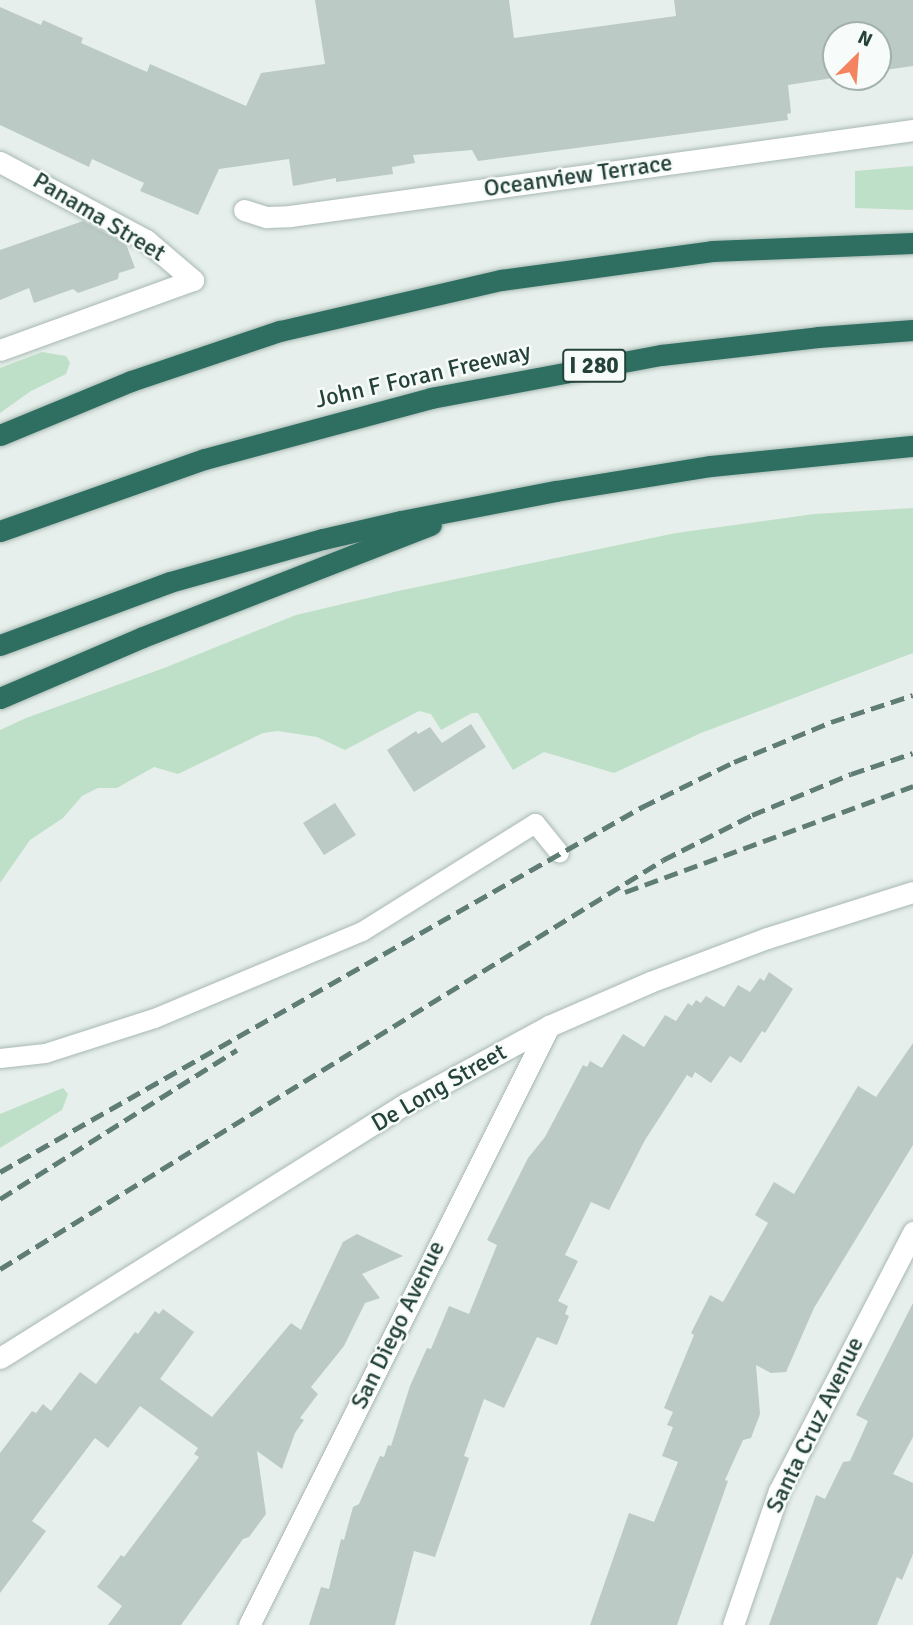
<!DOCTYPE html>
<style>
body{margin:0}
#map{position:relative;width:913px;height:1625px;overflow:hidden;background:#e6efeb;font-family:Signika,sans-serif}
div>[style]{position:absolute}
.green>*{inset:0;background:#bfe0c8}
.building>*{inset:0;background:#bbcac4}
.roads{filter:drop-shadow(0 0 2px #a8b8b2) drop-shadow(0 0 2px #a8b8b2)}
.service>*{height:19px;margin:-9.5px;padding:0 9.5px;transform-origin:9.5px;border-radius:9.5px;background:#fff}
.minor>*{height:21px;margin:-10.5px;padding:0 10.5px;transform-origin:10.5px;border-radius:10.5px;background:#fff}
.motorway>*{height:21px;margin:-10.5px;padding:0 10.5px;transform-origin:10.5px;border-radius:10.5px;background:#2f6f62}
.rail>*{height:5px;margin-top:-2.5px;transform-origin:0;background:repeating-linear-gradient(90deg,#5f7d75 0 14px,transparent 0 21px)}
span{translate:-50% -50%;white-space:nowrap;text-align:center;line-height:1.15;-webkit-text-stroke:5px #f7fbf9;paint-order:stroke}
.shield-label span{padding:2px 5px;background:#f7fbf9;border:2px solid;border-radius:5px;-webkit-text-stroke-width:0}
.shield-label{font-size:23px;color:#24423a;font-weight:700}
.street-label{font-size:24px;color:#24423a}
.north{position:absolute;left:822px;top:21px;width:70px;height:70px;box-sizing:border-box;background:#f7fbf9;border:2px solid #a3b1ad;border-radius:50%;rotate:25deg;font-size:19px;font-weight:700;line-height:28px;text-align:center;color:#24423a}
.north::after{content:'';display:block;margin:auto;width:24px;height:32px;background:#f4845f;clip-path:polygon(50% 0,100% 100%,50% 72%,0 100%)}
</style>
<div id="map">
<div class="green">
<div style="clip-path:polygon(913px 166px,913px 210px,855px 208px,855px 171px)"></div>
<div style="clip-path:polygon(42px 352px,66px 356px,70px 363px,66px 374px,31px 391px,0 413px,0 368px)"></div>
<div style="clip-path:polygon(913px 508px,913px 653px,701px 733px,614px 773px,544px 752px,513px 770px,478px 713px,472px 713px,441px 730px,431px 714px,419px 711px,345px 750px,317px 737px,278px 731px,263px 733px,178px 774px,154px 767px,117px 788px,98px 788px,82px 796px,63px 818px,30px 840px,0 883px,0 730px,26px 718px,164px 668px,296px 615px,398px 591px,676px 533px,814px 514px)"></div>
<div style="clip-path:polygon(63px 1088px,68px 1094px,62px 1110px,0 1148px,0 1114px)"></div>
</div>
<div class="building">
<div style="clip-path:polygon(315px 0,509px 0,514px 38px,676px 16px,674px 0,913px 0,913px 66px,878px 71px,878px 35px,836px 35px,836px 77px,839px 77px,788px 85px,791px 113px,787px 114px,788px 120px,478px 161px,472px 150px,413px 155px,415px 163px,392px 167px,393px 174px,336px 182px,336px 178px,293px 186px,289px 159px,219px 169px,198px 215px,140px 191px,144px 183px,92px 159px,89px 167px,0 125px,0 7px,41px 25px,43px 20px,83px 38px,81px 43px,147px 72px,150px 64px,246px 106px,261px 73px,325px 64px)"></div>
<div style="clip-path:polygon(83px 221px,126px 244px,135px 268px,119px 273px,118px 279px,78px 293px,73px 289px,34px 303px,29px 288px,0 300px,0 250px)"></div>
<div style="clip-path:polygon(471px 724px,486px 747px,414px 792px,387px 750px,416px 731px,418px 734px,430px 727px,442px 743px)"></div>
<div style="clip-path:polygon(335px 803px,356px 835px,324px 855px,303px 823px)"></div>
<div style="clip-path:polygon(769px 972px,793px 989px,765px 1033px,762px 1031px,741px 1063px,730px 1056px,711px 1083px,695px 1072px,692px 1078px,687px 1075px,645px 1140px,609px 1210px,591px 1202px,565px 1255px,578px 1261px,558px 1301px,568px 1306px,565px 1314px,569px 1316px,557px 1345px,537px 1337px,504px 1408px,484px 1399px,464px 1456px,469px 1458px,435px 1557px,414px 1551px,395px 1625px,309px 1625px,321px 1587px,329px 1589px,341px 1539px,344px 1540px,353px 1507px,359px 1504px,380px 1456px,384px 1457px,388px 1445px,391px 1446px,410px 1386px,427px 1348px,431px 1349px,449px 1306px,469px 1314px,497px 1245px,487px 1240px,528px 1158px,545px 1137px,583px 1065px,587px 1067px,590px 1061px,602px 1068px,623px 1034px,644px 1047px,665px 1015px,676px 1021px,688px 1003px,692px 1006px,696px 1000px,701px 1003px,706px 996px,724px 1007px,738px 985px,750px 992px,760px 978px,764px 981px)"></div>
<div style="clip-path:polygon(913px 1043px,913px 1145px,814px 1308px,786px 1372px,771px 1373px,756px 1365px,760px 1414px,751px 1438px,743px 1440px,725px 1480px,728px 1481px,677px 1625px,590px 1625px,629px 1513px,654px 1522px,678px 1462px,662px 1456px,673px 1427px,667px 1425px,673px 1412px,664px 1408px,694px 1335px,691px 1333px,710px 1295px,723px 1302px,741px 1270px,768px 1223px,755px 1215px,774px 1182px,794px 1194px,858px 1086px,876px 1097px)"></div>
<div style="clip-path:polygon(357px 1234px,403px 1256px,362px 1274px,380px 1298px,365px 1303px,344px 1346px,311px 1387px,318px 1394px,300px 1418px,304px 1420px,295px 1433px,282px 1469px,257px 1451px,266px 1514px,249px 1537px,243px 1539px,181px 1625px,108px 1625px,122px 1606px,97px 1587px,121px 1555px,124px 1557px,199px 1457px,194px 1454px,198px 1448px,140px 1406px,108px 1448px,95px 1438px,32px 1521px,46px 1531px,0 1593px,0 1453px,32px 1411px,36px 1413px,43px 1404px,51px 1411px,80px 1372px,96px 1384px,135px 1332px,138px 1334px,155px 1311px,159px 1314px,163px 1309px,194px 1332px,160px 1379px,212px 1417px,291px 1323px,301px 1330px,343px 1242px)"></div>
<div style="clip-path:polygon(913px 1303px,913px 1437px,893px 1474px,913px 1483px,913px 1554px,902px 1580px,897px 1577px,877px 1625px,769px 1625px,816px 1495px,825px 1499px,843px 1462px,850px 1461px,868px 1421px,856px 1415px)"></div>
</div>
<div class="roads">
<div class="service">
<div style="left:0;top:1058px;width:45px;rotate:-6.3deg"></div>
<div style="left:45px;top:1053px;width:114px;rotate:-17.8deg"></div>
<div style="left:154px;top:1018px;width:225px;rotate:-22.7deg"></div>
<div style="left:362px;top:931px;width:204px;rotate:-32deg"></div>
<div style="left:535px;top:823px;width:38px;rotate:51deg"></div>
</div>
<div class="minor">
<div style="left:0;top:162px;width:166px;rotate:28.1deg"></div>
<div style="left:146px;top:240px;width:62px;rotate:40.4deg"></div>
<div style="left:193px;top:280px;width:205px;rotate:160.1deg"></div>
<div style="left:244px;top:210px;width:23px;rotate:18deg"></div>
<div style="left:266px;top:217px;width:24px;rotate:-2deg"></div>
<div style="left:290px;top:216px;width:629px;rotate:-7.86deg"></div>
<div style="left:0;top:1358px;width:480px;rotate:-32.1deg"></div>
<div style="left:407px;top:1103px;width:162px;rotate:-28.5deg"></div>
<div style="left:549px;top:1026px;width:110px;rotate:-23.5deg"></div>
<div style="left:650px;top:982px;width:125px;rotate:-20.6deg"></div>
<div style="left:767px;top:938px;width:153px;rotate:-17.5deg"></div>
<div style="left:249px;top:1625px;width:670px;rotate:-63.4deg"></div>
<div style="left:733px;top:1625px;width:142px;rotate:-71.1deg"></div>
<div style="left:779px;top:1491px;width:292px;rotate:-62.6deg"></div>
</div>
<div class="motorway">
<div style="left:0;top:435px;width:142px;rotate:-22.4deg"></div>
<div style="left:131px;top:381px;width:157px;rotate:-18.6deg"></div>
<div style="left:280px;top:331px;width:227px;rotate:-13deg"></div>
<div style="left:501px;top:280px;width:213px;rotate:-7.8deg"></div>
<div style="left:712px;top:251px;width:201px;rotate:-2.3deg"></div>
<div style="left:0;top:531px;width:217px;rotate:-19.4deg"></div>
<div style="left:205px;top:459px;width:234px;rotate:-15.1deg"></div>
<div style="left:431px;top:398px;width:234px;rotate:-10.6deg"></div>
<div style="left:661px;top:355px;width:158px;rotate:-6.5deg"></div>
<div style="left:818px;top:337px;width:95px;rotate:-4.2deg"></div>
<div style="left:0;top:645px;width:181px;rotate:-20.3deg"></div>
<div style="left:170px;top:582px;width:159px;rotate:-15.7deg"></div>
<div style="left:323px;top:539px;width:80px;rotate:-13deg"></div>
<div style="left:401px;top:521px;width:158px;rotate:-11deg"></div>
<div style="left:556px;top:491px;width:157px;rotate:-9.2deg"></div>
<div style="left:711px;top:466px;width:203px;rotate:-5.7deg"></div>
<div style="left:0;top:698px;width:155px;rotate:-23.1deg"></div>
<div style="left:143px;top:637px;width:309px;rotate:-21.3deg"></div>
</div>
</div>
<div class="rail">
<div style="left:625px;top:892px;width:307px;rotate:-20.2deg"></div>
<div style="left:0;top:1172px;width:739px;rotate:-29.62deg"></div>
<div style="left:642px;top:807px;width:102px;rotate:-26.1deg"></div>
<div style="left:734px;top:762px;width:105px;rotate:-22.4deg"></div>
<div style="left:831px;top:722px;width:86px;rotate:-18.2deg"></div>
<div style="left:0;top:1199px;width:280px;rotate:-32.2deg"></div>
<div style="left:0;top:1269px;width:779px;rotate:-31.67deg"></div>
<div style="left:663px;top:860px;width:100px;rotate:-26.8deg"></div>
<div style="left:752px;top:815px;width:107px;rotate:-22.5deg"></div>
<div style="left:851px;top:774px;width:65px;rotate:-18.7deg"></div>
</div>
<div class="shield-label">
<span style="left:594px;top:366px">I 280</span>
</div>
<div class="street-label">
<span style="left:578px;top:176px;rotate:-8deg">Oceanview Terrace</span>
<span style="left:99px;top:217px;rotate:31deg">Panama Street</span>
<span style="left:423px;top:376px;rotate:-13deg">John F Foran Freeway</span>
<span style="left:439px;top:1088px;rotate:-30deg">De Long Street</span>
<span style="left:398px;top:1325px;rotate:-64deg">San Diego Avenue</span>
<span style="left:815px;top:1425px;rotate:-64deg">Santa Cruz Avenue</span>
</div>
<div class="north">N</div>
</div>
